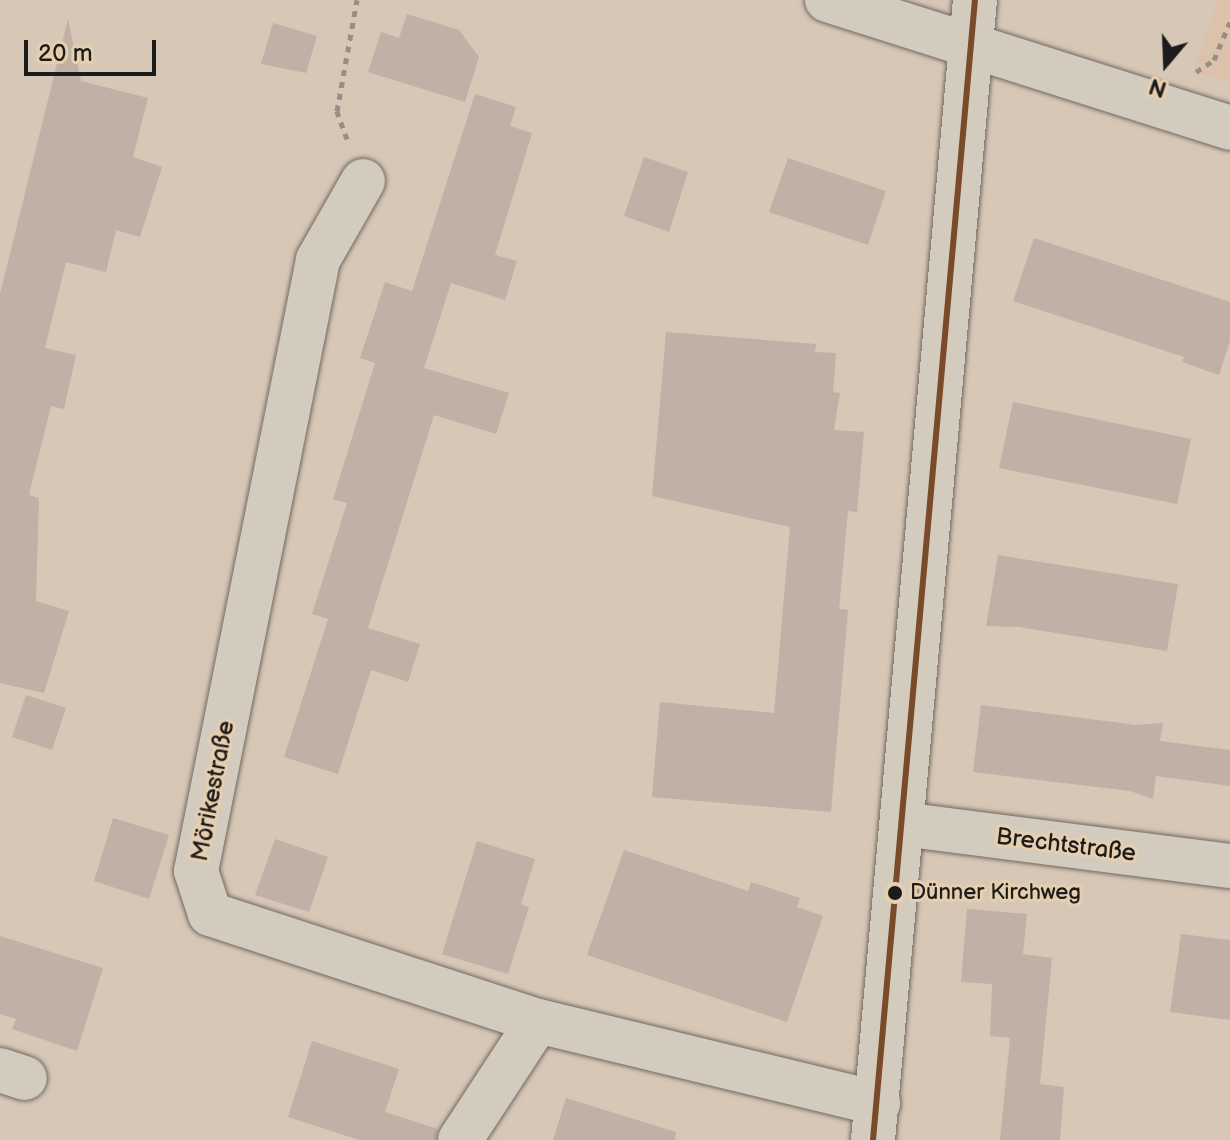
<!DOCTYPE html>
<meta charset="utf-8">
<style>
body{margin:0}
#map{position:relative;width:1230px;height:1140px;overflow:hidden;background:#d7c7b6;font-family:"Balsamiq Sans",sans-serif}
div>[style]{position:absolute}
.built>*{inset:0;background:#dcc2aa}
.building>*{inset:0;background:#c0b0a5}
.path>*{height:5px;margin-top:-2.5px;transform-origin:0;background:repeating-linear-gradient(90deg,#968f87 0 6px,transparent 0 12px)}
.roads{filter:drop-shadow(0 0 2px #706961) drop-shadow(0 0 2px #706961)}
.minor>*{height:44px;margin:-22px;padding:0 22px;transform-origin:22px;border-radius:22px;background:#d4cbbf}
.major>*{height:44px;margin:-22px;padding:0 22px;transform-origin:22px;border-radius:22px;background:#d4cbbf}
.bus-1>*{height:6px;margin:-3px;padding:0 3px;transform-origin:3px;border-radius:3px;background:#7a4b2a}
.dots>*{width:22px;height:22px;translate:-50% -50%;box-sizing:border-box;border:4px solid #e6cfaf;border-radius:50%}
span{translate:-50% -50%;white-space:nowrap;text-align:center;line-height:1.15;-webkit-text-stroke:6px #e6cfaf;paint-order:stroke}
.bus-label{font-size:22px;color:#1c1c1c}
.left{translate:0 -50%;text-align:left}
.street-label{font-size:24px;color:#1c1c1c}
.north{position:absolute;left:1126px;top:24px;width:80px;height:80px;-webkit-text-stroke:6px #e6cfaf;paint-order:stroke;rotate:199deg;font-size:22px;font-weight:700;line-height:32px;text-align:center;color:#1c1c1c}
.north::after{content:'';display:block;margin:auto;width:28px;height:36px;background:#1c1c1c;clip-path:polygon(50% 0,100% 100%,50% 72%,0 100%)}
.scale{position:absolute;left:24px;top:40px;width:132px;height:36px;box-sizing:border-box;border:4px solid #1c1c1c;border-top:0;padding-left:10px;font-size:24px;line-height:28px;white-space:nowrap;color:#1c1c1c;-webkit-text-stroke:6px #e6cfaf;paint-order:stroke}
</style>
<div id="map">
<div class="built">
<div style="clip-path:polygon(1218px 0,1230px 0,1230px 83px,1193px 71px)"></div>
</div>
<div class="building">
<div style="clip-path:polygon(407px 14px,459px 30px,479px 57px,465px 102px,368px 72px,381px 32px,399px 38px)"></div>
<div style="clip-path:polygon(68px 19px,81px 81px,148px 98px,133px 157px,162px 167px,140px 237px,116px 230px,106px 272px,66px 262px,45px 348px,76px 355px,64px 409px,51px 406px,29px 495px,39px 498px,36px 601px,69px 611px,44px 693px,0 683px,0 294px)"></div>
<div style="clip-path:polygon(273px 23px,317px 36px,306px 73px,261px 64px)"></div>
<div style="clip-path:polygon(475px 94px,516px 107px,510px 126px,532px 133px,495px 255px,517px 261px,505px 300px,451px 283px,424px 368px,509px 393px,496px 434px,434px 415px,368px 628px,420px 644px,408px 682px,371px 670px,338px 774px,284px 757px,328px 619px,312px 614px,347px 503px,333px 499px,375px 363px,360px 358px,385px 282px,412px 291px)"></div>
<div style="clip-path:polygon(644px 157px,688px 172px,669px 232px,624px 216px)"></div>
<div style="clip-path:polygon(788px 158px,886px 191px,868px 245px,769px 212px)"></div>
<div style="clip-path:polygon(1034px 238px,1230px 302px,1230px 341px,1219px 375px,1182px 362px,1184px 357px,1013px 301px)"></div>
<div style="clip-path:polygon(666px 332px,816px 344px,815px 352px,836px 353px,833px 392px,840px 393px,834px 430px,864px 432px,857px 512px,848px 511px,839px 609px,848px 610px,831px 812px,652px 797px,660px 702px,774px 713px,790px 527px,652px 496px)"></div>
<div style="clip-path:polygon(1013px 402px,1191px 439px,1177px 504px,999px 468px)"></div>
<div style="clip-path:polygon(998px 555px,1178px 584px,1167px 651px,1019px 627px,986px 626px)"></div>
<div style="clip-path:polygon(26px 695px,66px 708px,52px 750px,12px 737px)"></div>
<div style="clip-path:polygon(981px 705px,1136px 725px,1163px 723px,1160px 741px,1230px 750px,1230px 786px,1156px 776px,1153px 799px,1130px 791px,973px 772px)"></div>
<div style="clip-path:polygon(113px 818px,169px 835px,149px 899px,94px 881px)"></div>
<div style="clip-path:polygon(275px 839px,328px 857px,309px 912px,255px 895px)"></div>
<div style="clip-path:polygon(477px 841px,535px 859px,521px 904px,529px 907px,508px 974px,442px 954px)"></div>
<div style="clip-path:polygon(624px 850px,748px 891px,751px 882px,800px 898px,797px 907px,823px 916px,787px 1022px,587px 955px)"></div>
<div style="clip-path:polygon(967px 909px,1027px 914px,1023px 954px,1052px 958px,1040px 1084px,1064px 1087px,1060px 1140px,1000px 1140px,1010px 1038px,990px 1036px,992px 984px,961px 982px)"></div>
<div style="clip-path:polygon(1181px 934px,1230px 940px,1230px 1020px,1170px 1012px)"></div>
<div style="clip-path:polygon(0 936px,103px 968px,77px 1051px,12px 1029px,16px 1019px,0 1014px)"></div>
<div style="clip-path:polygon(312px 1041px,399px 1069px,385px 1112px,438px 1129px,435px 1140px,359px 1140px,288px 1117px)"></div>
<div style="clip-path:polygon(566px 1098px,676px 1132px,675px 1140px,553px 1140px)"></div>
</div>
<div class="path">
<div style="left:1196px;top:72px;width:22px;rotate:-34deg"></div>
<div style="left:1214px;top:60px;width:41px;rotate:-67.2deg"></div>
<div style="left:347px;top:139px;width:30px;rotate:-110deg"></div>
<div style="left:337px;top:111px;width:113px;rotate:-79.8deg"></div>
</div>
<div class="roads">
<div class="minor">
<div style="left:363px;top:181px;width:91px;rotate:119.7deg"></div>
<div style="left:318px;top:260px;width:623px;rotate:101.29deg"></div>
<div style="left:196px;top:871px;width:45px;rotate:72deg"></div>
<div style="left:210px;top:914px;width:345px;rotate:18.1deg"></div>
<div style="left:538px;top:1021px;width:350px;rotate:13.6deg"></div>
<div style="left:902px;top:824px;width:331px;rotate:7.3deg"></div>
<div style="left:0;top:1070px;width:26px;rotate:18deg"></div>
<div style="left:460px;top:1140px;width:142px;rotate:-56.8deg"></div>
<div style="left:873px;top:1140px;width:1145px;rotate:-84.89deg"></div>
</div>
<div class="major">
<div style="left:827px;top:0;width:423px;rotate:17.6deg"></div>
</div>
</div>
<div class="bus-1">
<div style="left:873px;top:1140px;width:1145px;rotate:-84.89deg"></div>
</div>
<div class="dots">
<div style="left:895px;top:893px;background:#1c1c1c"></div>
</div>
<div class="bus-label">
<span class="left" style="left:910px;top:893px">Dünner Kirchweg</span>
</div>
<div class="street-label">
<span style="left:213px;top:791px;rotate:-79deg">Mörikestraße</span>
<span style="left:1066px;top:845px;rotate:7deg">Brechtstraße</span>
</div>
<div class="north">N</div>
<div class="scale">20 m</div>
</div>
